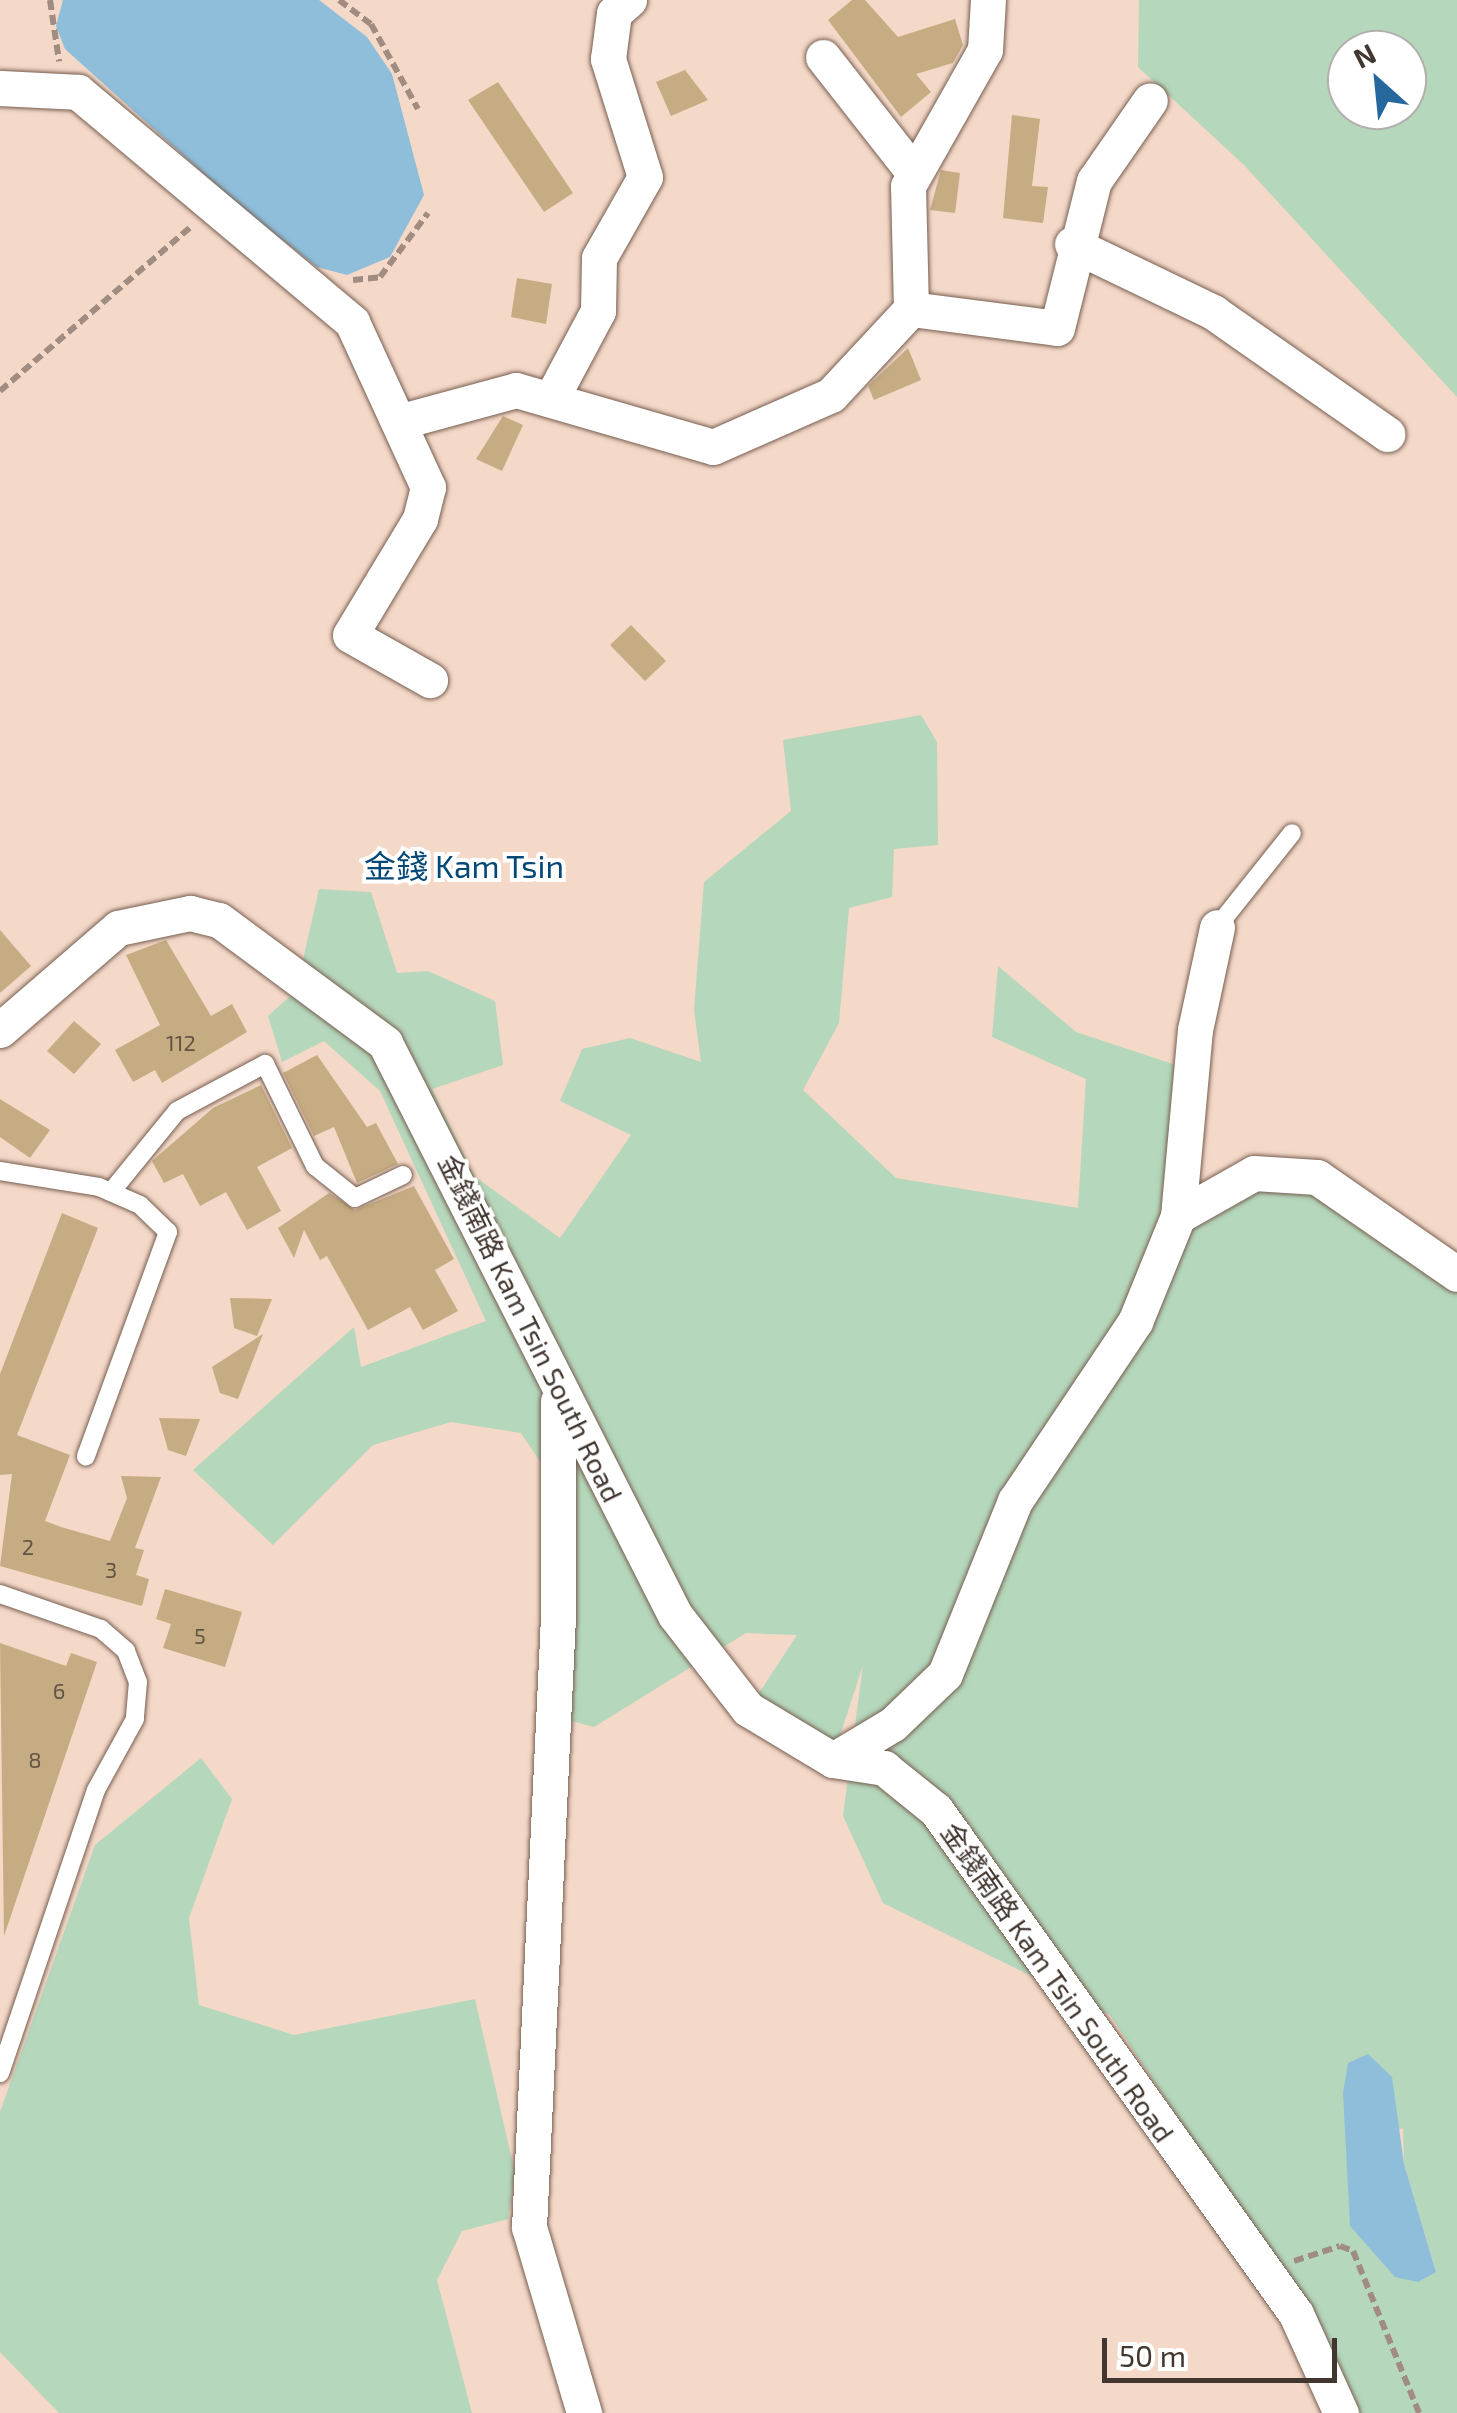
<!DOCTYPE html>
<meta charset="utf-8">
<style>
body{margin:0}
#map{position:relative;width:1457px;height:2413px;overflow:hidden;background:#f4d8c8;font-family:"Exo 2","Noto Sans SC",sans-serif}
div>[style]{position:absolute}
.green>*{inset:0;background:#b5d7bb}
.water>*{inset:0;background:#8fbeda}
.building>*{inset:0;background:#c6ac82}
.path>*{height:6px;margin-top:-3px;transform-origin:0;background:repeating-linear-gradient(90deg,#a08c80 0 10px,transparent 0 15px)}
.roads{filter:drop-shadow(0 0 2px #765e50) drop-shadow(0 0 2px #765e50)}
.service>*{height:18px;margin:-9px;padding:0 9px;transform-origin:9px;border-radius:9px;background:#fff}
.minor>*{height:35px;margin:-17.5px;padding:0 17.5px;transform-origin:17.5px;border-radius:17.5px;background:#fff}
span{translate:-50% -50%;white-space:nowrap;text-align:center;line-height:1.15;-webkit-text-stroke:8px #fff;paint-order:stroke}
.number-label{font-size:22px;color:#635444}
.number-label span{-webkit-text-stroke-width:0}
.street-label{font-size:28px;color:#423730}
.quarter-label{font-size:32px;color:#034877}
.north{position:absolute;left:1327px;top:30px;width:100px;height:100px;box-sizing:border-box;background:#fff;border:2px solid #b3afac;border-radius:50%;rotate:333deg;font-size:28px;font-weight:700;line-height:40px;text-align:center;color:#423730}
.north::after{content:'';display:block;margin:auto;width:35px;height:45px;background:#26689d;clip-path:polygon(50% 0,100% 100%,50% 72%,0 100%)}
.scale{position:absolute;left:1102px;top:2338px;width:235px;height:45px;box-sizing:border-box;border:5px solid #423730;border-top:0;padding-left:12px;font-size:30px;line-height:35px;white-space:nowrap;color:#423730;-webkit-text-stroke:8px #fff;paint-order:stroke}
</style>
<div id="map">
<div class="green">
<div style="clip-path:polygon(evenodd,1139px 0,1457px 0,1457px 397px,1244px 165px,1138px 67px,1139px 0,1347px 50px,1407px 50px,1407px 110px,1347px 110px,1347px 50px)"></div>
<div style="clip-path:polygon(evenodd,921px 715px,937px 742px,938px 845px,894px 849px,892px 897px,849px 908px,839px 1023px,803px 1090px,896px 1178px,1078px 1208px,1086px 1079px,992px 1037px,998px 966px,1076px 1032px,1191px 1070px,1178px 1215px,1291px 1175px,1457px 1274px,1457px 2413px,1355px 2413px,1258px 2239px,1110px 2015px,883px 1903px,843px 1816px,863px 1665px,837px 1745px,762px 1715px,759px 1693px,797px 1635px,746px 1633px,594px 1727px,564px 1719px,558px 1488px,521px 1433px,451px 1422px,373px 1445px,273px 1545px,193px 1470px,354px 1327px,361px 1367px,486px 1321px,380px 1091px,324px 1041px,282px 1062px,268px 1016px,296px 991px,319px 889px,371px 892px,397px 973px,428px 971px,495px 1001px,503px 1065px,432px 1089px,474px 1176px,560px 1238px,631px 1135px,560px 1101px,582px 1049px,630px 1038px,701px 1062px,694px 1010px,704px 882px,791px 811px,783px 740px,921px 715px,1403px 2128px,1404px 2164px,1436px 2271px,1347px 2166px,1352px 2146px,1403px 2128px)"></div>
<div style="clip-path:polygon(201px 1758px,232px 1799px,189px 1918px,199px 2005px,294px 2035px,475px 1999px,515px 2173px,508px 2219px,462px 2231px,437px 2280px,472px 2413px,59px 2413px,0 2352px,0 2112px,95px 1845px)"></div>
</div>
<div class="water">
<div style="clip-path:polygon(63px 0,319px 0,367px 37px,392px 74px,424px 195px,390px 257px,347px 275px,317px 267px,245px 211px,65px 49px,56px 26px)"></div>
<div style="clip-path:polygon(1368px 2054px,1392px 2077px,1404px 2164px,1436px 2272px,1418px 2282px,1395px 2277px,1350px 2226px,1343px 2093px,1348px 2063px)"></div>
</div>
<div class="building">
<div style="clip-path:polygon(852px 0,865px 0,898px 37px,955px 19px,963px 45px,953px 63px,916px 74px,931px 92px,901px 117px,828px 20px)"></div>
<div style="clip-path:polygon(685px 70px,708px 100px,671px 116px,656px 82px)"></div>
<div style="clip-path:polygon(498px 82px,573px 193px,544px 212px,468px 100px)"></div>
<div style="clip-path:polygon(1012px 115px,1040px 119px,1032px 186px,1048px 187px,1043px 223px,1003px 218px)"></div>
<div style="clip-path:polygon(941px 170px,960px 173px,955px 213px,930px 210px)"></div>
<div style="clip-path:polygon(517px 278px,552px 284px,546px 324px,511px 317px)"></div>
<div style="clip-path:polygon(908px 348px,921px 380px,874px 400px,868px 386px)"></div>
<div style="clip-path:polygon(503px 416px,523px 425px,502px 471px,476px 459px)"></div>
<div style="clip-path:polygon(631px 625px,666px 661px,645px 681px,610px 645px)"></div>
<div style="clip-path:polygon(0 930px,31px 966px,0 993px)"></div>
<div style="clip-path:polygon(166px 940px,211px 1016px,232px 1004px,247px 1032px,162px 1083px,155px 1070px,133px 1082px,115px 1050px,160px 1025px,126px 955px)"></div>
<div style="clip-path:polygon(74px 1021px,101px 1044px,74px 1074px,47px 1051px)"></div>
<div style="clip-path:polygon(317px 1055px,367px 1127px,376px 1123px,398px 1164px,357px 1183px,334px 1127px,314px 1136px,283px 1073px)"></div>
<div style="clip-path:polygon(261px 1085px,292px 1148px,257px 1167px,281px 1211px,247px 1230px,226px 1192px,200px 1206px,183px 1174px,164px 1183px,152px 1161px,213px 1108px)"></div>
<div style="clip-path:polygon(0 1099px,50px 1130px,30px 1158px,0 1137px)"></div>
<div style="clip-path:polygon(414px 1186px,454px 1259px,435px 1270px,458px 1311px,423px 1330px,410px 1307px,368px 1330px,327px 1256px,320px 1260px,304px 1230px,294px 1258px,278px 1228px,329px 1193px,355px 1210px)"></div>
<div style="clip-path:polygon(62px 1213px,98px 1228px,17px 1435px,70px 1455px,45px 1521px,61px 1527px,110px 1541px,127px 1498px,121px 1476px,161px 1477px,135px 1548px,144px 1550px,136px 1575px,149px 1579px,142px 1606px,0 1566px,12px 1474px,0 1475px,0 1374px)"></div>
<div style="clip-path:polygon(230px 1298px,272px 1299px,257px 1336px,234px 1328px)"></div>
<div style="clip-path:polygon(263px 1334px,238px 1399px,220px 1393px,212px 1367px)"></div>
<div style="clip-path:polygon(159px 1418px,200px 1419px,186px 1456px,168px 1450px)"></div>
<div style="clip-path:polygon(165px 1589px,242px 1612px,225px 1667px,163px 1648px,171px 1624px,156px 1619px)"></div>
<div style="clip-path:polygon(0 1643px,66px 1666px,71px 1653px,97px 1662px,4px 1936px)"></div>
</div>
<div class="path">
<div style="left:50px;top:0;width:62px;rotate:81.6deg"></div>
<div style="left:339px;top:0;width:40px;rotate:37deg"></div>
<div style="left:371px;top:24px;width:97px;rotate:61.1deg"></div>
<div style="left:353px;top:280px;width:27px;rotate:-6deg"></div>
<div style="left:380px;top:277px;width:80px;rotate:-53.1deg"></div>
<div style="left:0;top:391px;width:253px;rotate:-40.7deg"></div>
<div style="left:1294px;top:2261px;width:48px;rotate:-18.1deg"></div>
<div style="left:1340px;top:2246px;width:14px;rotate:21deg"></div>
<div style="left:1353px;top:2251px;width:175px;rotate:67.8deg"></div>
</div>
<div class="roads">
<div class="service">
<div style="left:1217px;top:927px;width:120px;rotate:-51.4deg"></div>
<div style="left:0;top:1171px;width:100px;rotate:9.2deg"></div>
<div style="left:99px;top:1187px;width:45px;rotate:23.7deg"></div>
<div style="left:140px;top:1205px;width:39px;rotate:44deg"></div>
<div style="left:168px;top:1232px;width:239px;rotate:110.1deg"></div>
<div style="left:111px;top:1192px;width:104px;rotate:-50.8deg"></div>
<div style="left:177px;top:1111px;width:100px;rotate:-28.1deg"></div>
<div style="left:265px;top:1064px;width:114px;rotate:63.9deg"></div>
<div style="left:315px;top:1166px;width:51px;rotate:38.7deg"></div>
<div style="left:355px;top:1198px;width:53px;rotate:-25.6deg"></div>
<div style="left:0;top:1594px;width:107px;rotate:19.1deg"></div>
<div style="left:101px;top:1629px;width:33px;rotate:41deg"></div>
<div style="left:126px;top:1651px;width:33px;rotate:69deg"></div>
<div style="left:138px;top:1682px;width:37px;rotate:95deg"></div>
<div style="left:135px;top:1719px;width:81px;rotate:118.8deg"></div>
<div style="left:96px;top:1790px;width:299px;rotate:108.7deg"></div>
</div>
<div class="minor">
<div style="left:823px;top:57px;width:147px;rotate:51.9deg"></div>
<div style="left:0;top:88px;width:78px;rotate:2.9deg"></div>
<div style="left:78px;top:92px;width:358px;rotate:40deg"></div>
<div style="left:352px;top:322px;width:182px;rotate:65.3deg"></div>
<div style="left:428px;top:487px;width:33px;rotate:104deg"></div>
<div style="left:420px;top:519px;width:135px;rotate:121.1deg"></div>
<div style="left:350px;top:635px;width:92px;rotate:29.4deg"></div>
<div style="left:1072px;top:244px;width:157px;rotate:25.7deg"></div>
<div style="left:1213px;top:312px;width:213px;rotate:35deg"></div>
<div style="left:911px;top:309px;width:147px;rotate:7.4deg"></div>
<div style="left:1057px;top:328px;width:152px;rotate:-75.9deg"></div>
<div style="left:1094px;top:181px;width:98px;rotate:-55.3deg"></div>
<div style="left:551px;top:399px;width:100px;rotate:-61.9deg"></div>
<div style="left:598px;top:311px;width:53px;rotate:-88.9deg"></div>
<div style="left:599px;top:258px;width:93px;rotate:-60.4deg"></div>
<div style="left:645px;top:177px;width:124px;rotate:-107.4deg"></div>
<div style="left:608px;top:59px;width:46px;rotate:-82.6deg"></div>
<div style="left:614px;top:13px;width:20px;rotate:-41deg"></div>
<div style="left:402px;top:421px;width:118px;rotate:-15.2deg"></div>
<div style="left:516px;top:390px;width:205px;rotate:16.1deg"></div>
<div style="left:713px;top:447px;width:129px;rotate:-23.8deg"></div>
<div style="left:831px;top:395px;width:117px;rotate:-47.1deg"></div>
<div style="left:911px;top:309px;width:123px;rotate:-91.4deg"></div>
<div style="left:908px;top:186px;width:156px;rotate:-60.5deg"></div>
<div style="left:985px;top:50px;width:50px;rotate:-86.6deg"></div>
<div style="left:0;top:1030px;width:156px;rotate:-40.8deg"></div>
<div style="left:118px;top:928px;width:74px;rotate:-11.8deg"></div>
<div style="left:190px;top:913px;width:30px;rotate:14deg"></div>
<div style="left:219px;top:920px;width:207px;rotate:36.5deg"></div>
<div style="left:385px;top:1043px;width:641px;rotate:63.12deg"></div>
<div style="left:675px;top:1615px;width:119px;rotate:52.2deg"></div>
<div style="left:748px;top:1709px;width:99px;rotate:31deg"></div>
<div style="left:833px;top:1760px;width:52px;rotate:8.9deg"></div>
<div style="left:884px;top:1768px;width:67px;rotate:38.9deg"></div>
<div style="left:936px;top:1810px;width:619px;rotate:54.46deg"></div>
<div style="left:1296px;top:2314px;width:109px;rotate:65.6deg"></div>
<div style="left:1178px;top:1216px;width:187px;rotate:-84.8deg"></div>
<div style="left:1195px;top:1030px;width:105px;rotate:-77.9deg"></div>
<div style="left:558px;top:1401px;width:216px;rotate:90deg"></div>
<div style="left:558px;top:1617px;width:611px;rotate:92.72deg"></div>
<div style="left:529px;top:2227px;width:194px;rotate:73.5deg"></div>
<div style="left:833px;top:1760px;width:70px;rotate:-31deg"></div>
<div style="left:893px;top:1724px;width:72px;rotate:-43.9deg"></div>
<div style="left:945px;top:1674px;width:187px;rotate:-68deg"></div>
<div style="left:1015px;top:1501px;width:216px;rotate:-56.2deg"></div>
<div style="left:1135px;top:1322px;width:114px;rotate:-67.9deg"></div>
<div style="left:1178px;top:1216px;width:87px;rotate:-29.5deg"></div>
<div style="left:1254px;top:1173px;width:63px;rotate:3.6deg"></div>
<div style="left:1317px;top:1177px;width:170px;rotate:34.7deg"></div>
</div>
</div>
<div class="number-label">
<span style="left:181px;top:1043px">112</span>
<span style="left:28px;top:1547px">2</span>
<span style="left:111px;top:1570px">3</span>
<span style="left:200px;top:1636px">5</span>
<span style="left:59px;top:1691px">6</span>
<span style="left:35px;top:1760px">8</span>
</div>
<div class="street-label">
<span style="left:531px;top:1328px;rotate:64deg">金錢南路 Kam Tsin South Road</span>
<span style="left:1058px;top:1982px;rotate:55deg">金錢南路 Kam Tsin South Road</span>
</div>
<div class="quarter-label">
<span style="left:464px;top:865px">金錢 Kam Tsin</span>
</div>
<div class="north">N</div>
<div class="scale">50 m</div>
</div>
